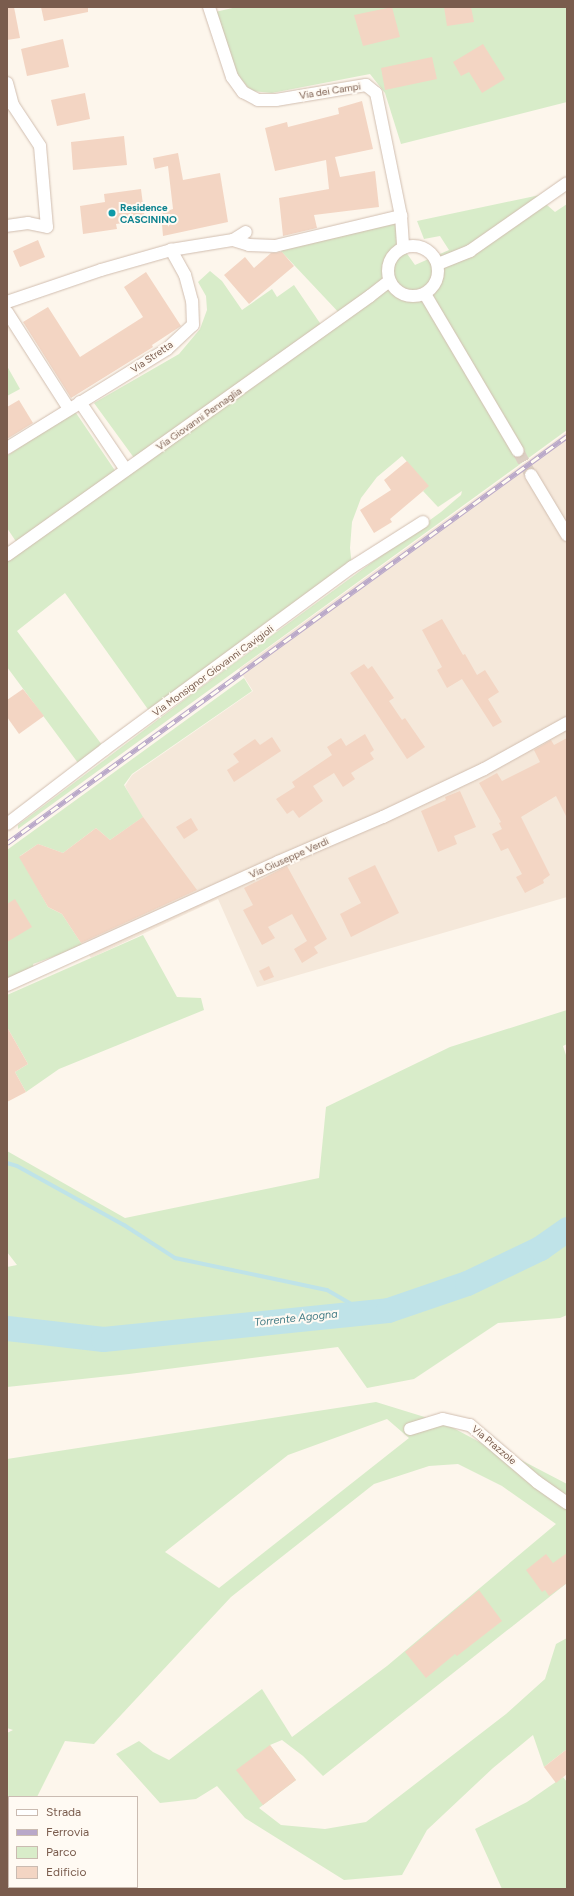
<!DOCTYPE html>
<style>
body{margin:0}
#map{position:relative;width:574px;height:1896px;overflow:hidden;background:#fdf6ec;font-family:Figtree,sans-serif}
div>[style]{position:absolute}
.residential>*{inset:0;background:#f5e8da}
.green>*{inset:0;background:#d8ecc9}
.stream>*{height:4px;margin:-2px;padding:0 2px;transform-origin:2px;border-radius:2px;background:#bfe3e8}
.river>*{height:25px;margin:-12.5px;padding:0 12.5px;transform-origin:12.5px;border-radius:12.5px;background:#bfe3e8}
.building>*{inset:0;background:#f3d5c3}
.minor-tunnel>*{height:12px;margin-top:-6px;transform-origin:0;background:repeating-linear-gradient(90deg,#dcd0c4 0 12px,transparent 0 18px)}
.roads{filter:drop-shadow(0 0 1px #d1beb0) drop-shadow(0 0 1px #d1beb0)}
.minor>*{height:12px;margin:-6px;padding:0 6px;transform-origin:6px;border-radius:6px;background:#fff}
.minor>.ring{margin:-6px;padding:0;box-sizing:content-box;background:none;border:12px solid #fff;border-radius:50%}
.rail>*{height:4.5px;margin-top:-2.25px;transform-origin:0;background:repeating-linear-gradient(90deg,#fffaf3 0 9px,#b9a8c9 0 18px);box-sizing:border-box;border-block:1px solid #b9a8c9}
.dots>*{width:11px;height:11px;translate:-50% -50%;box-sizing:border-box;border:2px solid #fffaf3;border-radius:50%}
span{translate:-50% -50%;white-space:nowrap;text-align:center;line-height:1.15;-webkit-text-stroke:4px #fffaf3;paint-order:stroke}
.street-label{font-size:10px;color:#7a5c4d}
.culture-label{font-size:10px;color:#0d838f;font-weight:700}
.left{translate:0 -50%;text-align:left}
.water-label{font-size:11px;color:#437c86;font-style:italic}
.frame{position:absolute;inset:0;border:8px solid #7a5c4d;pointer-events:none}
.legend{position:absolute;left:8px;top:1796px;width:130px;height:92px;box-sizing:border-box;background:#fffaf3;border:1px solid #cabbb1;margin:0;padding:5px 7px;list-style:none;font-size:12px;color:#7a5c4d}
.legend li{display:flex;align-items:center;gap:8px;height:20px}
.legend b{width:20px;border:1px solid #cabbb1}
</style>
<div id="map">
<div class="residential">
<div style="clip-path:polygon(567px 432px,567px 897px,257px 987px,218px 899px,91px 958px,62px 914px,19px 857px,38px 844px,63px 853px,96px 829px,110px 840px,142px 817px,125px 786px,132px 775px,253px 691px,239px 669px)"></div>
</div>
<div class="green">
<div style="clip-path:polygon(237px 7px,567px 7px,567px 102px,401px 144px,385px 93px,370px 74px,272px 93px,251px 91px,239px 77px,225px 46px,215px 12px)"></div>
<div style="clip-path:polygon(540px 195px,547px 205px,555px 212px,567px 204px,567px 430px,18px 829px,18px 825px,196px 691px,441px 512px,461px 495px,462px 491px,438px 507px,423px 491px,428px 486px,402px 456px,377px 477px,361px 498px,352px 522px,350px 548px,352px 567px,152px 715px,65px 593px,17px 631px,105px 749px,81px 767px,7px 667px,7px 555px,19px 546px,7px 528px,7px 456px,74px 410px,118px 475px,137px 462px,94px 403px,179px 354px,200px 329px,207px 310px,206px 296px,198px 282px,210px 271px,222px 281px,242px 310px,272px 289px,277px 297px,294px 285px,324px 329px,342px 316px,278px 248px,399px 217px,403px 248px,415px 265px,449px 250px,440px 236px,424px 239px,417px 221px)"></div>
<div style="clip-path:polygon(7px 366px,20px 389px,7px 396px)"></div>
<div style="clip-path:polygon(244px 678px,252px 691px,132px 774px,124px 785px,143px 817px,110px 840px,96px 828px,63px 853px,38px 844px,20px 856px,48px 907px,62px 914px,83px 946px,33px 964px,34px 968px,7px 980px,7px 850px)"></div>
<div style="clip-path:polygon(143px 935px,177px 997px,201px 998px,204px 1010px,59px 1069px,26px 1092px,15px 1072px,28px 1064px,7px 1027px,7px 995px)"></div>
<div style="clip-path:polygon(567px 1010px,567px 1044px,563px 1046px,567px 1058px,567px 1315px,560px 1318px,498px 1323px,414px 1379px,367px 1388px,338px 1347px,129px 1374px,7px 1387px,7px 1267px,17px 1265px,7px 1252px,7px 1151px,125px 1218px,319px 1178px,326px 1107px,450px 1047px)"></div>
<div style="clip-path:polygon(evenodd,376px 1402px,444px 1423px,485px 1445px,521px 1460px,567px 1484px,567px 1583px,323px 1776px,303px 1756px,282px 1740px,270px 1745px,296px 1780px,259px 1808px,281px 1825px,325px 1829px,366px 1822px,506px 1714px,545px 1679px,556px 1644px,567px 1638px,567px 1749px,544px 1767px,533px 1735px,493px 1768px,427px 1830px,402px 1875px,344px 1880px,245px 1818px,217px 1786px,196px 1799px,160px 1803px,116px 1754px,139px 1741px,153px 1752px,169px 1760px,262px 1689px,292px 1737px,387px 1666px,556px 1524px,502px 1486px,458px 1464px,429px 1466px,374px 1484px,231px 1597px,94px 1744px,65px 1741px,37px 1797px,9px 1797px,9px 1887px,86px 1887px,91px 1889px,7px 1889px,7px 1733px,13px 1730px,7px 1728px,7px 1459px,376px 1402px,387px 1419px,409px 1438px,219px 1588px,165px 1552px,288px 1455px,387px 1419px)"></div>
<div style="clip-path:polygon(563px 1777px,567px 1782px,567px 1889px,502px 1889px,475px 1829px,527px 1802px)"></div>
</div>
<div class="stream">
<div style="left:7px;top:1163px;width:10px;rotate:17deg"></div>
<div style="left:17px;top:1166px;width:122px;rotate:28.9deg"></div>
<div style="left:124px;top:1225px;width:61px;rotate:32.9deg"></div>
<div style="left:175px;top:1258px;width:155px;rotate:11.9deg"></div>
<div style="left:327px;top:1290px;width:44px;rotate:30.1deg"></div>
</div>
<div class="river">
<div style="left:7px;top:1328px;width:97px;rotate:6.5deg"></div>
<div style="left:103px;top:1339px;width:286px;rotate:-5.8deg"></div>
<div style="left:388px;top:1310px;width:83px;rotate:-18.9deg"></div>
<div style="left:467px;top:1283px;width:81px;rotate:-25.6deg"></div>
<div style="left:540px;top:1248px;width:33px;rotate:-35deg"></div>
</div>
<div class="building">
<div style="clip-path:polygon(7px 7px,14px 7px,20px 38px,7px 40px)"></div>
<div style="clip-path:polygon(41px 7px,88px 7px,88px 12px,44px 21px)"></div>
<div style="clip-path:polygon(392px 7px,400px 37px,363px 46px,354px 15px)"></div>
<div style="clip-path:polygon(444px 7px,471px 7px,474px 22px,447px 26px)"></div>
<div style="clip-path:polygon(63px 39px,69px 67px,27px 76px,21px 49px)"></div>
<div style="clip-path:polygon(483px 44px,505px 79px,482px 93px,469px 72px,461px 76px,453px 62px)"></div>
<div style="clip-path:polygon(432px 57px,437px 79px,385px 90px,381px 68px)"></div>
<div style="clip-path:polygon(85px 93px,90px 119px,57px 126px,51px 100px)"></div>
<div style="clip-path:polygon(362px 101px,373px 149px,335px 157px,340px 177px,375px 171px,379px 207px,314px 215px,317px 228px,283px 236px,279px 198px,329px 189px,326px 160px,275px 171px,265px 128px,287px 122px,288px 127px,339px 114px,338px 108px)"></div>
<div style="clip-path:polygon(124px 136px,127px 165px,73px 170px,71px 142px)"></div>
<div style="clip-path:polygon(178px 153px,183px 180px,220px 173px,228px 222px,163px 236px,161px 213px,173px 209px,168px 166px,155px 169px,153px 158px)"></div>
<div style="clip-path:polygon(141px 189px,145px 220px,116px 224px,117px 229px,83px 234px,80px 206px,105px 202px,104px 194px)"></div>
<div style="clip-path:polygon(38px 240px,45px 257px,20px 267px,13px 251px)"></div>
<div style="clip-path:polygon(282px 252px,294px 266px,249px 304px,224px 275px,245px 257px,254px 268px,271px 253px)"></div>
<div style="clip-path:polygon(146px 272px,181px 326px,152px 345px,153px 347px,71px 398px,23px 322px,48px 307px,80px 357px,143px 317px,124px 287px)"></div>
<div style="clip-path:polygon(19px 400px,33px 423px,7px 439px,7px 407px)"></div>
<div style="clip-path:polygon(407px 461px,429px 486px,390px 519px,392px 522px,374px 533px,360px 510px,391px 490px,384px 480px)"></div>
<div style="clip-path:polygon(442px 619px,463px 655px,465px 654px,477px 675px,485px 670px,499px 692px,488px 699px,502px 722px,493px 727px,462px 679px,447px 688px,437px 670px,442px 667px,422px 630px)"></div>
<div style="clip-path:polygon(364px 664px,368px 669px,372px 666px,394px 698px,389px 701px,402px 720px,405px 718px,425px 747px,407px 759px,350px 673px)"></div>
<div style="clip-path:polygon(23px 689px,44px 716px,19px 734px,7px 717px,7px 700px)"></div>
<div style="clip-path:polygon(365px 734px,374px 750px,370px 753px,374px 759px,351px 773px,355px 779px,343px 787px,334px 773px,313px 786px,323px 801px,299px 818px,293px 810px,287px 814px,276px 799px,295px 787px,292px 782px,332px 755px,327px 747px,341px 738px,346px 746px)"></div>
<div style="clip-path:polygon(272px 737px,281px 751px,234px 782px,227px 770px,239px 762px,233px 754px,255px 739px,260px 745px)"></div>
<div style="clip-path:polygon(567px 738px,567px 818px,556px 796px,521px 817px,550px 875px,543px 880px,544px 883px,525px 893px,516px 877px,522px 874px,508px 848px,501px 851px,492px 834px,502px 829px,499px 823px,501px 822px,479px 783px,497px 773px,502px 781px,540px 762px,534px 750px,551px 740px,554px 745px)"></div>
<div style="clip-path:polygon(460px 791px,476px 827px,454px 836px,457px 844px,438px 852px,421px 811px,446px 800px,445px 797px)"></div>
<div style="clip-path:polygon(143px 817px,197px 890px,81px 943px,62px 914px,48px 907px,19px 857px,38px 844px,63px 853px,96px 828px,110px 840px)"></div>
<div style="clip-path:polygon(191px 818px,198px 830px,184px 839px,176px 827px)"></div>
<div style="clip-path:polygon(375px 865px,399px 913px,351px 937px,340px 914px,361px 903px,348px 878px)"></div>
<div style="clip-path:polygon(287px 866px,327px 939px,314px 947px,318px 953px,302px 963px,294px 949px,307px 941px,292px 914px,268px 927px,275px 938px,262px 945px,243px 910px,253px 905px,244px 888px)"></div>
<div style="clip-path:polygon(15px 899px,32px 927px,7px 942px,7px 904px)"></div>
<div style="clip-path:polygon(269px 966px,274px 977px,264px 981px,259px 971px)"></div>
<div style="clip-path:polygon(7px 1027px,28px 1064px,15px 1072px,26px 1092px,7px 1102px)"></div>
<div style="clip-path:polygon(567px 1553px,567px 1583px,549px 1596px,545px 1590px,542px 1592px,526px 1570px,546px 1554px,553px 1563px)"></div>
<div style="clip-path:polygon(479px 1590px,502px 1621px,457px 1656px,455px 1654px,426px 1678px,405px 1652px)"></div>
<div style="clip-path:polygon(270px 1745px,296px 1780px,263px 1805px,236px 1770px)"></div>
<div style="clip-path:polygon(567px 1749px,567px 1774px,556px 1783px,544px 1767px)"></div>
</div>
<div class="minor-tunnel">
<div style="left:518px;top:451px;width:27px;rotate:62deg"></div>
</div>
<div class="roads">
<div class="minor">
<div style="left:209px;top:7px;width:74px;rotate:71.8deg"></div>
<div style="left:232px;top:77px;width:19px;rotate:54deg"></div>
<div style="left:243px;top:92px;width:17px;rotate:28deg"></div>
<div style="left:258px;top:100px;width:18px"></div>
<div style="left:276px;top:100px;width:91px;rotate:-9.5deg"></div>
<div style="left:366px;top:85px;width:13px;rotate:39deg"></div>
<div style="left:376px;top:93px;width:126px;rotate:78.5deg"></div>
<div style="left:401px;top:216px;width:32px;rotate:86deg"></div>
<div style="left:7px;top:83px;width:23px;rotate:75deg"></div>
<div style="left:13px;top:105px;width:49px;rotate:56.6deg"></div>
<div style="left:40px;top:146px;width:81px;rotate:85.1deg"></div>
<div style="left:47px;top:227px;width:19px;rotate:-168deg"></div>
<div style="left:28px;top:223px;width:21px;rotate:172deg"></div>
<div style="left:233px;top:240px;width:17px;rotate:17deg"></div>
<div style="left:249px;top:245px;width:26px;rotate:2deg"></div>
<div style="left:275px;top:246px;width:130px;rotate:-13.4deg"></div>
<div class="ring" style="left:388px;top:246px;width:38px;height:38px"></div>
<div style="left:438px;top:264px;width:35px;rotate:-22deg"></div>
<div style="left:470px;top:251px;width:118px;rotate:-35deg"></div>
<div style="left:425px;top:294px;width:182px;rotate:59.4deg"></div>
<div style="left:7px;top:302px;width:99px;rotate:-18.8deg"></div>
<div style="left:101px;top:270px;width:73px;rotate:-15.9deg"></div>
<div style="left:171px;top:250px;width:63px;rotate:-9.2deg"></div>
<div style="left:233px;top:240px;width:15px;rotate:-32deg"></div>
<div style="left:7px;top:312px;width:115px;rotate:57.4deg"></div>
<div style="left:80px;top:402px;width:82px;rotate:55.9deg"></div>
<div style="left:7px;top:448px;width:188px;rotate:-31.7deg"></div>
<div style="left:167px;top:349px;width:35px;rotate:-43deg"></div>
<div style="left:193px;top:325px;width:24px;rotate:-92deg"></div>
<div style="left:192px;top:301px;width:27px;rotate:-105deg"></div>
<div style="left:185px;top:275px;width:29px;rotate:-119deg"></div>
<div style="left:531px;top:475px;width:70px;rotate:59deg"></div>
<div style="left:7px;top:555px;width:446px;rotate:-35.5deg"></div>
<div style="left:370px;top:296px;width:24px;rotate:-38deg"></div>
<div style="left:7px;top:824px;width:123px;rotate:-37.4deg"></div>
<div style="left:105px;top:749px;width:307px;rotate:-36.4deg"></div>
<div style="left:352px;top:567px;width:84px;rotate:-32.4deg"></div>
<div style="left:7px;top:985px;width:298px;rotate:-24.4deg"></div>
<div style="left:278px;top:862px;width:114px;rotate:-23.2deg"></div>
<div style="left:383px;top:817px;width:112px;rotate:-25.4deg"></div>
<div style="left:484px;top:769px;width:95px;rotate:-29deg"></div>
<div style="left:410px;top:1429px;width:34px;rotate:-17deg"></div>
<div style="left:443px;top:1419px;width:28px;rotate:13deg"></div>
<div style="left:470px;top:1425px;width:88px;rotate:40.4deg"></div>
<div style="left:537px;top:1482px;width:37px;rotate:35deg"></div>
</div>
</div>
<div class="rail">
<div style="left:7px;top:843px;width:692px;rotate:-36.01deg"></div>
</div>
<div class="dots">
<div style="left:112px;top:213px;background:#0f9aa8"></div>
</div>
<div class="street-label">
<span style="left:330px;top:91px;rotate:-9deg">Via dei Campi</span>
<span style="left:152px;top:357px;rotate:-34deg">Via Stretta</span>
<span style="left:199px;top:419px;rotate:-35deg">Via Giovanni Pennaglia</span>
<span style="left:213px;top:671px;rotate:-36deg">Via Monsignor Giovanni Cavigioli</span>
<span style="left:289px;top:858px;rotate:-24deg">Via Giuseppe Verdi</span>
<span style="left:494px;top:1445px;rotate:40deg">Via Prazzole</span>
</div>
<div class="culture-label">
<span class="left" style="left:120px;top:213px">Residence<br>CASCININO</span>
</div>
<div class="water-label">
<span style="left:296px;top:1319px;rotate:-6deg">Torrente Agogna</span>
</div>
<div class="frame"></div>
<ul class="legend">
<li><b style="height:5px;background:#fff"></b>Strada</li>
<li><b style="height:5px;background:#b9a8c9"></b>Ferrovia</li>
<li><b style="height:11px;background:#d8ecc9"></b>Parco</li>
<li><b style="height:11px;background:#f3d5c3"></b>Edificio</li>
</ul>
</div>
